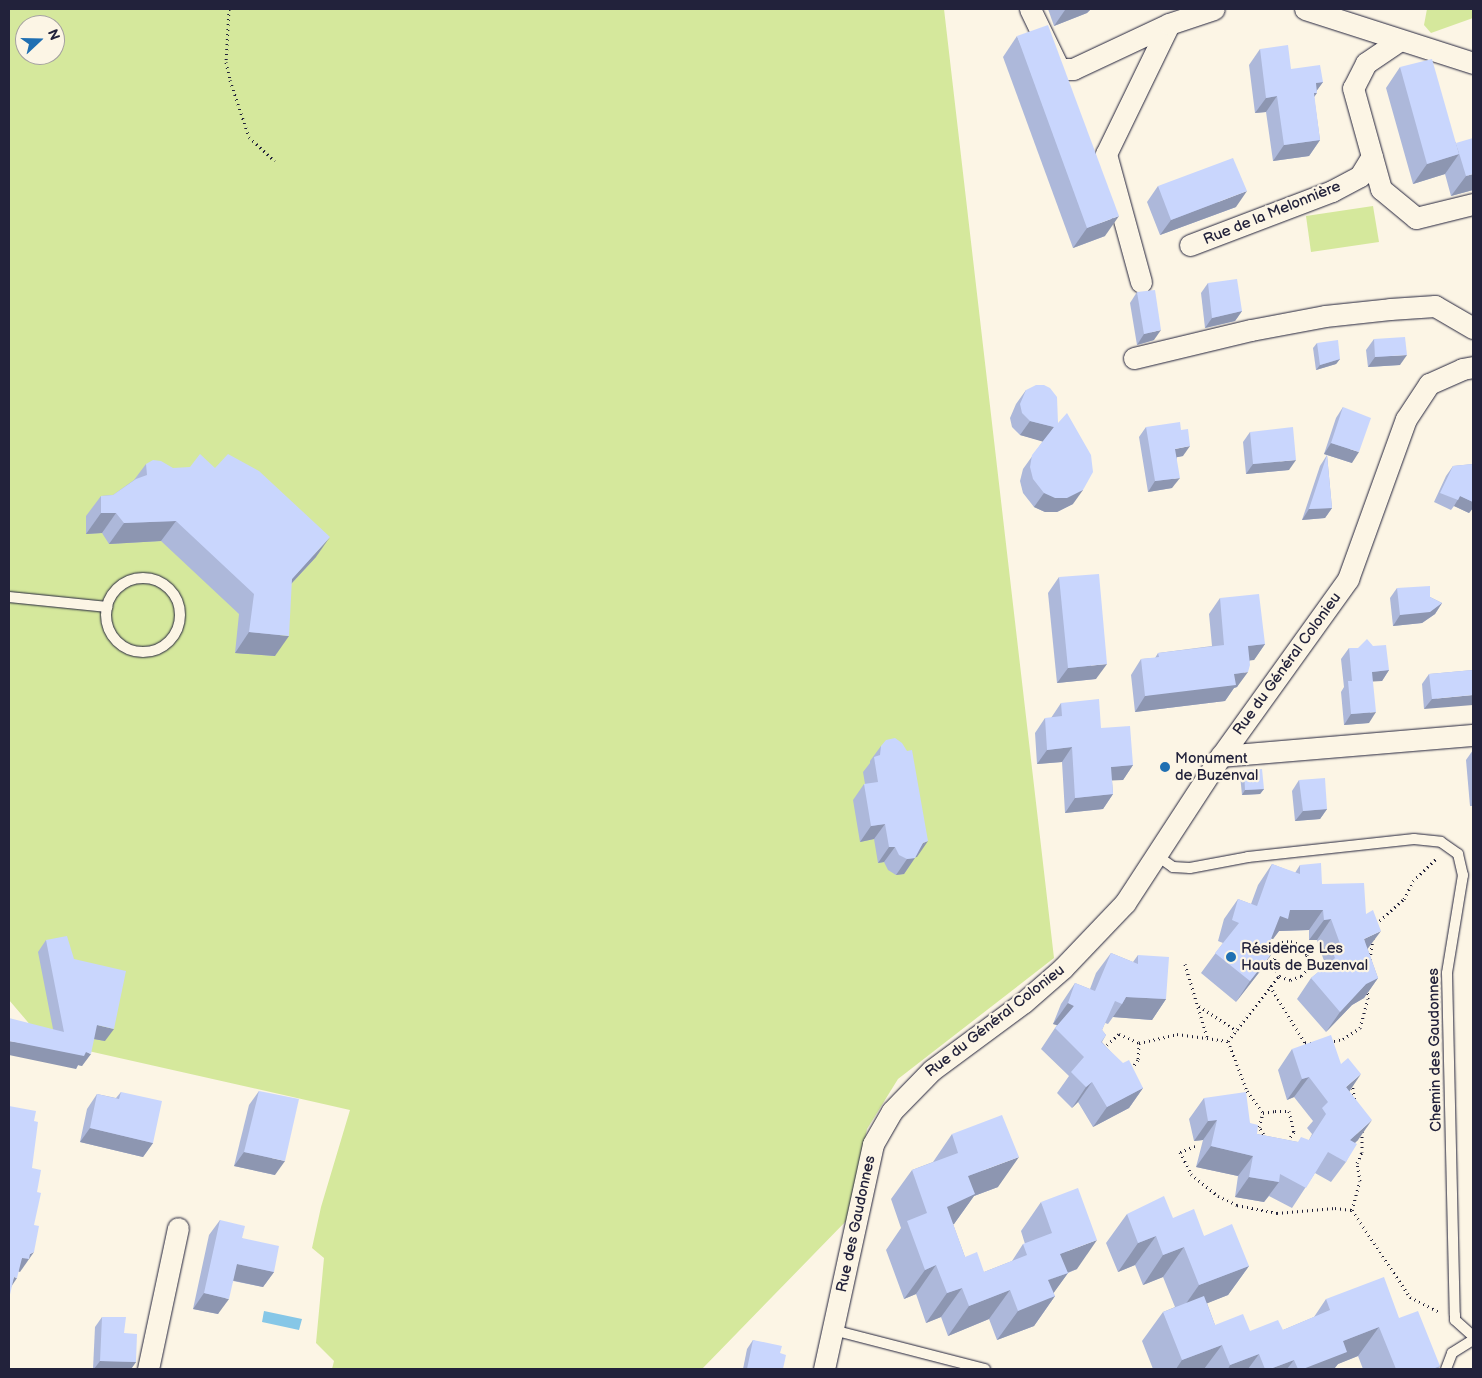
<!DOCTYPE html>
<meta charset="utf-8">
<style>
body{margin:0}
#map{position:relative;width:1482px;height:1378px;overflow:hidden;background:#fcf5e5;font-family:"Balsamiq Sans",sans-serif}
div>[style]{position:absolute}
.green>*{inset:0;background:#d5e89c}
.water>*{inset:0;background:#86c7e7}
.path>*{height:3px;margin-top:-1.5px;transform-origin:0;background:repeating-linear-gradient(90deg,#22223b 0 1px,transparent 0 5px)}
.roads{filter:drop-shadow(0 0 1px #22223b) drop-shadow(0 0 1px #22223b)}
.lane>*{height:10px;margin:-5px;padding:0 5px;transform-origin:5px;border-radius:5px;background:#fcf5e5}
.lane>.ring{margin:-5px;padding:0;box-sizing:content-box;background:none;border:10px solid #fcf5e5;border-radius:50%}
.street>*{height:21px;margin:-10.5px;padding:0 10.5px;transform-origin:10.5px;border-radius:10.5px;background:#fcf5e5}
.wall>*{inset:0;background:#adb8da}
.shaded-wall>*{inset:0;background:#8d96b1}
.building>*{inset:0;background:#c9d6fd}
.dots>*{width:14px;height:14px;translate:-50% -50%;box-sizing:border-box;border:2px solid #fcf5e5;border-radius:50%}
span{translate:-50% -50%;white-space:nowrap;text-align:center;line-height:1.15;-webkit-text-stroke:4.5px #fcf5e5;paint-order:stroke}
.street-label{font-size:15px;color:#22223b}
.poi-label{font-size:15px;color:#22223b}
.left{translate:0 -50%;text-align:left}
.frame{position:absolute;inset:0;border:10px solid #22223b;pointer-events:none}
.north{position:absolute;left:15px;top:15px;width:50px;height:50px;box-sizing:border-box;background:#fcf5e5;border:1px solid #a5a1a1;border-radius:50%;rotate:69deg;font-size:14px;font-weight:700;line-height:20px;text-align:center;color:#22223b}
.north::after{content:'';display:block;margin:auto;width:18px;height:22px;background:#1f6fb2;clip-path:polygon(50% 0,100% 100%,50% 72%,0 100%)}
</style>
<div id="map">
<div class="green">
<div style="clip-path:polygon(evenodd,9px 9px,944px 9px,1054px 958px,898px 1079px,867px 1129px,849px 1218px,702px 1369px,332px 1369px,334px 1361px,316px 1343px,324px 1258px,312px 1248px,321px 1207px,350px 1110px,44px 1041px,9px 1000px,9px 9px,25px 25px,55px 25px,55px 55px,25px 55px,25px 25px)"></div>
<div style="clip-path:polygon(1427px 9px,1473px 9px,1473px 18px,1431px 33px,1424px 25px)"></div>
<div style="clip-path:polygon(1373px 206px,1379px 242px,1311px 252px,1306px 216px)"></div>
</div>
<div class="water">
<div style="clip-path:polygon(264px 1311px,302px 1319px,299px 1330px,262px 1322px)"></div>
</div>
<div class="path">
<div style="left:229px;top:9px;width:53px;rotate:93.2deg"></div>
<div style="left:226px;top:62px;width:18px;rotate:77deg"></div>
<div style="left:230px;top:80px;width:60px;rotate:71.6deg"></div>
<div style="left:249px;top:137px;width:35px;rotate:43deg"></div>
<div style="left:1376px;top:924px;width:38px;rotate:-42deg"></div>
<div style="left:1404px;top:899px;width:20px;rotate:-63deg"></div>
<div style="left:1413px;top:881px;width:33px;rotate:-44deg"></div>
<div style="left:1291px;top:941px;width:11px;rotate:22deg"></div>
<div style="left:1301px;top:945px;width:12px;rotate:59deg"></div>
<div style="left:1307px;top:955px;width:13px;rotate:81deg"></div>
<div style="left:1309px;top:968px;width:11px;rotate:135deg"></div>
<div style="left:1301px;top:976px;width:12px;rotate:160deg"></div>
<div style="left:1290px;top:980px;width:12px;rotate:-160deg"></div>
<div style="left:1279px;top:976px;width:13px;rotate:-113deg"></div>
<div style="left:1274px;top:964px;width:14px;rotate:-82deg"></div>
<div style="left:1276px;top:950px;width:10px;rotate:-53deg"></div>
<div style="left:1282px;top:942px;width:9px;rotate:-6deg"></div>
<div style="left:1370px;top:959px;width:21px;rotate:-82deg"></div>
<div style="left:1185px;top:964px;width:76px;rotate:73.2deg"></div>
<div style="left:1270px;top:986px;width:67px;rotate:58.4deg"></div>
<div style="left:1305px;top:1043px;width:8px"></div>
<div style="left:1199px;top:1006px;width:45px;rotate:33.3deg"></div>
<div style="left:1119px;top:1034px;width:22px;rotate:24deg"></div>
<div style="left:1139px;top:1043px;width:17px;rotate:93deg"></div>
<div style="left:1138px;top:1060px;width:15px;rotate:127deg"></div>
<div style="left:1129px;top:1072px;width:12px;rotate:180deg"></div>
<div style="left:1117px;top:1072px;width:17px;rotate:-130deg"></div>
<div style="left:1106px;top:1059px;width:14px;rotate:-86deg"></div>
<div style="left:1107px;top:1045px;width:16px;rotate:-43deg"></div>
<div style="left:1228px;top:1041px;width:53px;rotate:69.2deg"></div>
<div style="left:1247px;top:1091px;width:27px;rotate:54deg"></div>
<div style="left:1329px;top:1042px;width:14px;rotate:-12deg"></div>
<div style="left:1343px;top:1039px;width:20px;rotate:-33deg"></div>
<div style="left:1360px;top:1028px;width:30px;rotate:-75deg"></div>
<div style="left:1368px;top:999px;width:9px;rotate:-96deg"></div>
<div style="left:1139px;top:1043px;width:39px;rotate:-13deg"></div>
<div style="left:1177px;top:1034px;width:51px;rotate:7.8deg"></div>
<div style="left:1228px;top:1041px;width:83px;rotate:-51.9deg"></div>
<div style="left:1352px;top:1083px;width:19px;rotate:81deg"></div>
<div style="left:1275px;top:1111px;width:14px"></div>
<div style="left:1289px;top:1111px;width:22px;rotate:77deg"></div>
<div style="left:1294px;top:1132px;width:12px;rotate:125deg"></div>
<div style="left:1287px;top:1142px;width:11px;rotate:158deg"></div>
<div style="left:1277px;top:1146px;width:14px;rotate:-144deg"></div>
<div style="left:1266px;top:1138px;width:13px;rotate:-122deg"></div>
<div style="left:1259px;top:1127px;width:15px;rotate:-74deg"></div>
<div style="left:1263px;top:1113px;width:12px;rotate:-9deg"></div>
<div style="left:1195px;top:1146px;width:16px;rotate:158deg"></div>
<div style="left:1180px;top:1152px;width:25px;rotate:63deg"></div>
<div style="left:1191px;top:1174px;width:35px;rotate:39deg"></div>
<div style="left:1218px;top:1196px;width:21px;rotate:25deg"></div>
<div style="left:1237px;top:1205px;width:41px;rotate:11.3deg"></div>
<div style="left:1277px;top:1213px;width:58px;rotate:-4.9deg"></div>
<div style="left:1335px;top:1208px;width:17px;rotate:7deg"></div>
<div style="left:1352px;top:1210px;width:30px;rotate:-75deg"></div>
<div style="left:1360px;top:1181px;width:18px;rotate:-99deg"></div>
<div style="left:1357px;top:1163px;width:12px;rotate:-66deg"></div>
<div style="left:1362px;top:1152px;width:21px;rotate:-90deg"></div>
<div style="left:1352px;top:1210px;width:105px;rotate:56.3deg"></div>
<div style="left:1410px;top:1297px;width:33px;rotate:27deg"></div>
</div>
<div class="roads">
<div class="lane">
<div class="ring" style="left:106px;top:578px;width:64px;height:64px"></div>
<div style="left:9px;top:597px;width:99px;rotate:5.8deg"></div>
<div style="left:1156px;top:855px;width:21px;rotate:35deg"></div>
<div style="left:1173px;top:867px;width:17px;rotate:3deg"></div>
<div style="left:1190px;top:868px;width:59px;rotate:-10.7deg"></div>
<div style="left:1248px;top:857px;width:167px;rotate:-6.2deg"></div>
<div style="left:1414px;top:839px;width:27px;rotate:6deg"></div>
<div style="left:1441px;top:842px;width:21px;rotate:35deg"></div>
<div style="left:1458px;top:854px;width:22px;rotate:77deg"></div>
<div style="left:1463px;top:875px;width:99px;rotate:99.3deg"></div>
<div style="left:1447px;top:973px;width:342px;rotate:88.7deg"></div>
<div style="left:1455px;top:1315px;width:5px;rotate:90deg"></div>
<div style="left:1455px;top:1320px;width:24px;rotate:42deg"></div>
<div style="left:833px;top:1330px;width:157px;rotate:14.4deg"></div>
<div style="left:1446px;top:1369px;width:17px;rotate:-69deg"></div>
<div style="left:1452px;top:1353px;width:25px;rotate:-32deg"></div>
</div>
<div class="street">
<div style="left:1030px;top:9px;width:67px;rotate:64.2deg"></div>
<div style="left:1059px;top:69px;width:14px"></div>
<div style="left:1073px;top:69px;width:106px;rotate:-25.1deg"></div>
<div style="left:1305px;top:9px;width:176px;rotate:17.8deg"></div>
<div style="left:1400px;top:40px;width:41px;rotate:145.9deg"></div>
<div style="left:1366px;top:63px;width:28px;rotate:117deg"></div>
<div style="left:1353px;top:88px;width:105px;rotate:74.5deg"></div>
<div style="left:1381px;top:189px;width:45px;rotate:39.6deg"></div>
<div style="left:1416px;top:218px;width:59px;rotate:-13.8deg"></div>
<div style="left:1190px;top:245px;width:152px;rotate:-20.8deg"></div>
<div style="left:1332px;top:191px;width:32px;rotate:-28deg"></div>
<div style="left:1360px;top:176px;width:23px;rotate:-59deg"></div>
<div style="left:1141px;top:282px;width:133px;rotate:-105.3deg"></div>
<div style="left:1106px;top:154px;width:144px;rotate:-64.1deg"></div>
<div style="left:1169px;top:24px;width:47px;rotate:-18.4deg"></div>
<div style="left:1134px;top:358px;width:120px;rotate:-13.5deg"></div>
<div style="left:1251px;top:330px;width:75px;rotate:-10.7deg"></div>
<div style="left:1325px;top:316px;width:65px;rotate:-6.1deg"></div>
<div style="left:1390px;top:309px;width:45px;rotate:-3.8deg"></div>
<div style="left:1435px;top:306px;width:44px;rotate:30.1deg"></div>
<div style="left:1221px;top:756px;width:253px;rotate:-4.8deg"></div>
<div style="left:148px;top:1369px;width:144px;rotate:-78deg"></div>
<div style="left:824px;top:1369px;width:230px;rotate:-77.7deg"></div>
<div style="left:873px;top:1144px;width:38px;rotate:-60deg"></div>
<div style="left:892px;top:1111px;width:57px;rotate:-45.7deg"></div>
<div style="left:932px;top:1070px;width:114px;rotate:-36.5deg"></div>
<div style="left:1024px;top:1002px;width:52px;rotate:-41.1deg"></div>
<div style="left:1063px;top:968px;width:90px;rotate:-46.4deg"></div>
<div style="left:1125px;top:903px;width:176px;rotate:-56.9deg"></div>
<div style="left:1221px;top:756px;width:218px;rotate:-54.3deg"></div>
<div style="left:1348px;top:579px;width:170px;rotate:-70.1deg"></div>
<div style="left:1406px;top:419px;width:42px;rotate:-56.7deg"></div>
<div style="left:1429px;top:384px;width:36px;rotate:-24deg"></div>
<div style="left:1462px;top:369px;width:11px;rotate:-10deg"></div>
</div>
</div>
<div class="wall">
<div style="clip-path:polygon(1048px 9px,1091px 9px,1087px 13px,1054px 26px)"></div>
<div style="clip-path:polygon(1017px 36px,1105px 236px,1073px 248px,1003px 57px)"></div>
<div style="clip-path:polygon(1260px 49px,1291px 69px,1323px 82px,1317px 90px,1314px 97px,1320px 140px,1309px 156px,1273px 161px,1266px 112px,1255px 113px,1249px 65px)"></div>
<div style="clip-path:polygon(1400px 67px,1456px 143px,1473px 190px,1451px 196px,1445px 174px,1413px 184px,1386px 88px)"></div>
<div style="clip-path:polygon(1158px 186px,1236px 207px,1160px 235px,1147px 202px)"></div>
<div style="clip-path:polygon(1208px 283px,1242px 311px,1235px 321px,1205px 328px,1201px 293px)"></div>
<div style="clip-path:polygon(1137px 292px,1154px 340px,1137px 345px,1130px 303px)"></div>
<div style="clip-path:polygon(1374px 339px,1400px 365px,1368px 367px,1366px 350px)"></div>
<div style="clip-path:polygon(1317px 343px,1340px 359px,1336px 364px,1316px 370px,1313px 348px)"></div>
<div style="clip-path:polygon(1026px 390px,1058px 423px,1073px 504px,1057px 512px,1045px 512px,1034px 507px,1023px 493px,1020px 481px,1023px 469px,1043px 441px,1020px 435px,1012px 427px,1010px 418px,1016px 404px)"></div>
<div style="clip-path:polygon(1343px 407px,1352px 463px,1324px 454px,1336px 418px)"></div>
<div style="clip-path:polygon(1146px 427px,1183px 456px,1177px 457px,1172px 488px,1148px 492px,1139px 437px)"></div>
<div style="clip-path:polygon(1250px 432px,1289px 470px,1246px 474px,1243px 442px)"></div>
<div style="clip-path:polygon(1327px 455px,1332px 508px,1325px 518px,1302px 520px,1320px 466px)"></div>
<div style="clip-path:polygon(146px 464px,173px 468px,215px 468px,316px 557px,291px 584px,275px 656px,235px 653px,239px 614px,161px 541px,109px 544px,102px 533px,86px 534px,86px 516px,101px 496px,113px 495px,134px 480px)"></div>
<div style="clip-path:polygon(1473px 464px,1473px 508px,1469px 513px,1454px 506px,1451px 510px,1434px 502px,1446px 476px,1453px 466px)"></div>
<div style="clip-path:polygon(1059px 577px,1096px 679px,1057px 683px,1048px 593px)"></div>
<div style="clip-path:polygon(1397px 588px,1430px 597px,1442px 603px,1435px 614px,1422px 623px,1393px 626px,1390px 598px)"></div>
<div style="clip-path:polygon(1220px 598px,1265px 644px,1254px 660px,1250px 660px,1237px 687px,1234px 688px,1225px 701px,1135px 712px,1131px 675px,1141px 659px,1155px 658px,1158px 653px,1212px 646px,1209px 614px)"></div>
<div style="clip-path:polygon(1349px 648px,1389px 670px,1382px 681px,1373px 681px,1369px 723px,1344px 725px,1341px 692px,1344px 687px,1341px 659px)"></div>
<div style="clip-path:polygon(1473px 670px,1424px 709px,1422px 684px,1429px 674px)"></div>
<div style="clip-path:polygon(1061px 703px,1101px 728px,1133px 765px,1123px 780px,1112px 780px,1113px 794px,1103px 809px,1065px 813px,1062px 762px,1037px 764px,1035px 733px,1045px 718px,1051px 718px)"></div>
<div style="clip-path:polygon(881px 746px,917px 857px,915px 857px,904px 874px,896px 875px,888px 870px,884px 862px,878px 863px,874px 839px,860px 842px,853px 800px,864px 784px,865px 784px,863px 772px,870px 763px,870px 761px)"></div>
<div style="clip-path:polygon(1473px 750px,1473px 806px,1470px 806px,1466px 760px)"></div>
<div style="clip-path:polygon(1244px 770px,1264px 789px,1260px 794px,1242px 795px,1240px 775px)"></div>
<div style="clip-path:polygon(1299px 780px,1327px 809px,1320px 819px,1295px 821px,1292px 791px)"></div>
<div style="clip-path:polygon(1272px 864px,1295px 873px,1300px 865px,1322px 884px,1368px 950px,1378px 978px,1364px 998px,1352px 1005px,1326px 1032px,1297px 999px,1311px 978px,1321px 970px,1325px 964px,1317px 940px,1309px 940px,1309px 930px,1279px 931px,1273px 939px,1271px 938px,1261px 970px,1236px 1002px,1201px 973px,1223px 943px,1218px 941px,1224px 919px,1238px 899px,1251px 904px,1258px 885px)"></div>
<div style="clip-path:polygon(46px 940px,74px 959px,105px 1041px,94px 1039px,82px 1066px,78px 1065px,76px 1069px,53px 1029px,38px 952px)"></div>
<div style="clip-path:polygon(1111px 953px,1133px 962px,1138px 955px,1166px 999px,1152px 1020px,1113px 1017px,1108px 1024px,1105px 1023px,1102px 1030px,1106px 1035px,1102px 1042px,1143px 1088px,1129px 1108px,1093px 1127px,1078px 1102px,1072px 1108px,1057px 1093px,1069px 1076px,1041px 1049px,1057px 1025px,1053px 1024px,1061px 1004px,1075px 983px,1090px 989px,1096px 973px)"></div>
<div style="clip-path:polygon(1292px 1049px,1349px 1091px,1358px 1140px,1355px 1143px,1346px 1162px,1331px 1182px,1315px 1173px,1292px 1208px,1269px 1196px,1264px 1202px,1235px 1197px,1238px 1176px,1196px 1167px,1203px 1140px,1194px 1141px,1189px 1119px,1204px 1098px,1250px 1123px,1257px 1134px,1298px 1142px,1309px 1140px,1312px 1134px,1307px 1128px,1313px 1121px,1294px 1097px,1287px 1100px,1278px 1070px)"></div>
<div style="clip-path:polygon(259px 1091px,275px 1175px,234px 1166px,249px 1105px)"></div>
<div style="clip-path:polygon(121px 1092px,153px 1143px,143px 1157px,80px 1142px,87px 1109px,97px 1094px,116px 1098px)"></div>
<div style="clip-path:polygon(952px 1134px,998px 1187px,974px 1196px,954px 1224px,953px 1224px,965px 1257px,984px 1272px,1012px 1261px,1023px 1244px,1025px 1244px,1021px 1231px,1041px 1202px,1077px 1269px,1068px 1273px,1053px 1293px,1055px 1296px,1034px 1326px,997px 1340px,989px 1319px,948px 1336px,941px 1317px,926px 1323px,916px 1294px,904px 1299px,886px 1250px,901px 1228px,891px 1199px,912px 1170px,933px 1162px)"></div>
<div style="clip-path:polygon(1127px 1214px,1173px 1218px,1204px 1236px,1249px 1266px,1228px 1295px,1207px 1303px,1215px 1325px,1250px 1331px,1283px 1330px,1314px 1317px,1326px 1299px,1399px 1318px,1440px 1366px,1438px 1369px,1363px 1369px,1358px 1356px,1338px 1364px,1334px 1369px,1153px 1369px,1142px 1341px,1163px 1312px,1175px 1307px,1163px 1277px,1143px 1285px,1135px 1265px,1118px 1272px,1106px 1243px)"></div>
<div style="clip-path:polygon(220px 1220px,242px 1238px,274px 1272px,263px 1287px,233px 1281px,218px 1314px,193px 1309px,209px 1235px)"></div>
<div style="clip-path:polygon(102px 1317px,124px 1333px,136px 1362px,131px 1369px,93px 1369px,95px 1327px)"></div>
<div style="clip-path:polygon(753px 1340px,780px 1353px,783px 1369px,743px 1369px,747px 1349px)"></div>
</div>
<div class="shaded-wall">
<div style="clip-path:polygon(1069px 9px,1091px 9px,1087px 13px,1054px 26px,1065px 10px)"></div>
<div style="clip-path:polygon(1323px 82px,1315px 93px,1317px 93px,1306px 108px,1316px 83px)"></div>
<div style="clip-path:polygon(1277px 96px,1266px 112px,1255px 113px,1266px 98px)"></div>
<div style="clip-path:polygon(1320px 140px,1309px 156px,1273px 161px,1284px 145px)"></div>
<div style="clip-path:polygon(1459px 154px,1445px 174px,1413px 184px,1427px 164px)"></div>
<div style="clip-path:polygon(1473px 174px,1473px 190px,1451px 196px,1466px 176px)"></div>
<div style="clip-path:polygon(1247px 191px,1236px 207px,1160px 235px,1171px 220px)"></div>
<div style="clip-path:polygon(1119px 216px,1105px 236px,1073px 248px,1087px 228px)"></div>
<div style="clip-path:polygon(1242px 311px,1235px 321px,1205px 328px,1212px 318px)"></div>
<div style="clip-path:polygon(1161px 330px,1154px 340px,1137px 345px,1144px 334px)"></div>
<div style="clip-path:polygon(1407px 355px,1400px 365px,1368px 367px,1375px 357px)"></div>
<div style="clip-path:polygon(1340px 359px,1336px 364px,1316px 370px,1320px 365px)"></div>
<div style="clip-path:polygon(1030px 421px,1054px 427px,1044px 442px,1020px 435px)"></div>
<div style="clip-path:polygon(1331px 443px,1359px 452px,1352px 463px,1324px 454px)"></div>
<div style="clip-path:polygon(1190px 446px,1183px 456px,1168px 459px,1175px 449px)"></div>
<div style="clip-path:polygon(1296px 460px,1289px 470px,1246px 474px,1253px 464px)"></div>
<div style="clip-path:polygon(1180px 478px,1172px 488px,1148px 492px,1155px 481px)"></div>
<div style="clip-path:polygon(1083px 490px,1073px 504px,1057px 512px,1045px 512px,1034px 507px,1044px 493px)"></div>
<div style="clip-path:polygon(1460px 496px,1473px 502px,1473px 508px,1469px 513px,1454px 506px)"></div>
<div style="clip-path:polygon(1332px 508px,1325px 518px,1302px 520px,1309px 509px)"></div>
<div style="clip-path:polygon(101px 513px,116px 513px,102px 533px,86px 534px)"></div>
<div style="clip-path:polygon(176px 521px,161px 541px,109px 544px,124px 523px)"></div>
<div style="clip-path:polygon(330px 537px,316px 557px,277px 599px,292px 579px)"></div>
<div style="clip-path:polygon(1442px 603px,1435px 614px,1422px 623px,1393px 626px,1400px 615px)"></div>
<div style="clip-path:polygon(249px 632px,289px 636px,275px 656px,235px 653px)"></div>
<div style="clip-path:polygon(1265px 644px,1254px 660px,1238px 662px,1248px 646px)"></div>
<div style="clip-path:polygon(1107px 664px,1096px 679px,1057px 683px,1068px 668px)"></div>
<div style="clip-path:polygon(1389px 670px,1382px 681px,1365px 682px,1372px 672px)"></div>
<div style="clip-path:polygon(1248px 672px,1237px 687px,1234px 688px,1225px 701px,1135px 712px,1145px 696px,1234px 674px)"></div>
<div style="clip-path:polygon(1473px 695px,1473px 705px,1424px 709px,1432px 699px)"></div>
<div style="clip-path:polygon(1376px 712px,1369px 723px,1344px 725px,1351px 714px)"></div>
<div style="clip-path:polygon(1072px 747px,1062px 762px,1037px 764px,1047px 750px)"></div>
<div style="clip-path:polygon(1133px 765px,1123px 780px,1101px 781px,1111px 767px)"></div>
<div style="clip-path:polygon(1264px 789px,1260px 794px,1242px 795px,1245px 790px)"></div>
<div style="clip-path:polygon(1113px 794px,1103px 809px,1065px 813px,1075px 798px)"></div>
<div style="clip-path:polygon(1327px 809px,1320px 819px,1295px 821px,1303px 811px)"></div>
<div style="clip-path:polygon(885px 824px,874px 839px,860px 842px,871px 826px)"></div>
<div style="clip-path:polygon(928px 841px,917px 857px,912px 858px,923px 843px)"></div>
<div style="clip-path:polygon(889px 847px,895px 847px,884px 862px,878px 863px)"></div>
<div style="clip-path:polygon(915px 858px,904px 874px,896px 875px,907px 859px)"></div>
<div style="clip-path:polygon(1290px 910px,1323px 910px,1309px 930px,1279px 931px,1273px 939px,1265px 937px,1280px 916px)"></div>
<div style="clip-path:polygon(1331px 919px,1317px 940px,1309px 940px,1324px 920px)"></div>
<div style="clip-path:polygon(1381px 931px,1366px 951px,1364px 939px)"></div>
<div style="clip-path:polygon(1275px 949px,1261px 970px,1236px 1002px,1250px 981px)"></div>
<div style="clip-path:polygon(1378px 978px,1364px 998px,1352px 1005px,1326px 1032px,1340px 1012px,1366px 984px)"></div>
<div style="clip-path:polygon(1126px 997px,1166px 999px,1152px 1020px,1113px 1017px,1122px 1004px)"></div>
<div style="clip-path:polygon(1068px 1003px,1074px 1006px,1060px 1026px,1053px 1024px)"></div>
<div style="clip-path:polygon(97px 1025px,114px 1029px,105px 1041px,88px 1038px)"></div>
<div style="clip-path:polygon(9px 1041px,86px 1052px,91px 1054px,82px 1066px,78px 1065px,76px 1069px,9px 1055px)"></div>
<div style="clip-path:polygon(1361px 1074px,1347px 1095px,1346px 1087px)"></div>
<div style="clip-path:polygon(1309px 1077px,1294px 1097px,1287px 1100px,1302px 1079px)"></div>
<div style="clip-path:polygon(1092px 1082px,1078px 1102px,1072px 1108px,1086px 1087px)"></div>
<div style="clip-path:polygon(1143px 1088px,1129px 1108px,1093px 1127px,1107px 1107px)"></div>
<div style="clip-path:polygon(1217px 1120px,1203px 1140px,1194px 1141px,1208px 1121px)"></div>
<div style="clip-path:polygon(1372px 1120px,1358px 1140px,1338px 1158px,1350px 1140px)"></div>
<div style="clip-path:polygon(90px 1128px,153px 1143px,143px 1157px,80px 1142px)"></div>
<div style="clip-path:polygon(1211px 1146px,1253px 1156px,1238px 1176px,1196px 1167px)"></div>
<div style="clip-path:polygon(244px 1152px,285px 1161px,275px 1175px,234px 1166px)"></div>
<div style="clip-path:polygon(1019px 1157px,998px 1187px,974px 1196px,954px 1224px,926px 1236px,968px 1176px)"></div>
<div style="clip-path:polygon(1249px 1177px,1279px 1182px,1264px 1202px,1235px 1197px)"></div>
<div style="clip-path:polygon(1156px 1236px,1135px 1265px,1118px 1272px,1138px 1243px)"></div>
<div style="clip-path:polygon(1097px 1240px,1077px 1269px,1040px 1283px,1060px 1254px)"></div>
<div style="clip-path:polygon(1184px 1247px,1163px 1277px,1143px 1285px,1163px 1255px)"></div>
<div style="clip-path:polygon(34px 1252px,20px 1272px,13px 1270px,22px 1258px)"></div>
<div style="clip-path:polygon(237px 1264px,274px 1272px,263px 1287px,226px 1279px)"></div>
<div style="clip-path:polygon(936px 1265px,916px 1294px,904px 1299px,925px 1270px)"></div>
<div style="clip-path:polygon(1249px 1266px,1228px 1295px,1178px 1315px,1199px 1285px)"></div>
<div style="clip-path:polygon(1068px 1273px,1050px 1298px,1055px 1296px,1034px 1326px,997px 1340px,1018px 1311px,1048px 1280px)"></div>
<div style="clip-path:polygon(14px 1277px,17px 1278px,9px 1290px)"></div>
<div style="clip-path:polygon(962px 1288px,941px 1317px,926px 1323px,947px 1293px)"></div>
<div style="clip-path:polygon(1010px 1290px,989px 1319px,948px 1336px,969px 1306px)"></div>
<div style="clip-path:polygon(204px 1293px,229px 1299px,218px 1314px,193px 1309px)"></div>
<div style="clip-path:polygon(1379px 1327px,1358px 1356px,1338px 1364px,1334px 1369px,1303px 1369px,1343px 1341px)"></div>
<div style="clip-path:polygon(1222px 1345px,1204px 1369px,1176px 1369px,1182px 1360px)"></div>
<div style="clip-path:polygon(1259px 1354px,1248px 1369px,1228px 1369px,1230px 1365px)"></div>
<div style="clip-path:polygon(1294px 1360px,1287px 1369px,1270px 1369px)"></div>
<div style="clip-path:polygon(100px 1361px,136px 1362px,131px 1369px,94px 1369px)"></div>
</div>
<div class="building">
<div style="clip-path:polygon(1048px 25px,1119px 216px,1087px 228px,1017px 36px)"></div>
<div style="clip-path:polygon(1288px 45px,1291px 69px,1320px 65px,1323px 82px,1316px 83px,1317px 93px,1314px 93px,1320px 140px,1284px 145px,1277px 96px,1266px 98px,1260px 49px)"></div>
<div style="clip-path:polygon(1432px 59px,1459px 154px,1427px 164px,1400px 67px)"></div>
<div style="clip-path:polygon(1473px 138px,1473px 174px,1466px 176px,1456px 143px)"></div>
<div style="clip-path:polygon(1233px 158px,1247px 191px,1171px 220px,1158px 186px)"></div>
<div style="clip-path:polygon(1237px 279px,1242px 311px,1212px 318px,1208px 283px)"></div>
<div style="clip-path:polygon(1155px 290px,1161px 330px,1144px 334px,1137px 292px)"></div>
<div style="clip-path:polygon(1405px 337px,1407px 355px,1375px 357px,1374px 339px)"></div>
<div style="clip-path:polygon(1338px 340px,1340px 359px,1320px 365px,1317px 343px)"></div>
<div style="clip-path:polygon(1036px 385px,1044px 385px,1050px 388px,1057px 397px,1058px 423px,1067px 413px,1091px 455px,1093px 472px,1083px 490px,1067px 498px,1055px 498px,1044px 493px,1033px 479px,1030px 467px,1032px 455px,1054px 427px,1030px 421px,1022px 413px,1020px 404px,1026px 390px)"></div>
<div style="clip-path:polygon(1343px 407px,1371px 418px,1359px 452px,1331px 443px)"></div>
<div style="clip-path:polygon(1180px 422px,1181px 430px,1188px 429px,1190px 446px,1175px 449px,1180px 478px,1155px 481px,1146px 427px)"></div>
<div style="clip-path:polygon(1293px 427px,1296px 460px,1253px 464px,1250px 432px)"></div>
<div style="clip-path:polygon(200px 454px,215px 468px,228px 454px,259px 471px,330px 537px,292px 579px,289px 636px,249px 632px,254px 594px,176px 521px,124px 523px,116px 513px,101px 513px,101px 496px,113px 495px,136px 479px,147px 475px,146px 464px,153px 460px,161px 461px,173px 468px,190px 467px)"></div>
<div style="clip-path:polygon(1327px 455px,1332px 508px,1309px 509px)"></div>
<div style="clip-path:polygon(1473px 464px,1473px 502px,1460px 496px,1458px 500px,1440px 493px,1453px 466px)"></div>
<div style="clip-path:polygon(1099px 574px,1107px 664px,1068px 668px,1059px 577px)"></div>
<div style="clip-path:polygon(1430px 586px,1430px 597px,1442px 603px,1430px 612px,1400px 615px,1397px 588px)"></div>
<div style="clip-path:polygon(1259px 594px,1265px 644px,1248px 646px,1250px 665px,1248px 672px,1234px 674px,1236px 685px,1145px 696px,1141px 659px,1159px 657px,1158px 653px,1224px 645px,1220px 598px)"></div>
<div style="clip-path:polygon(1367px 639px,1373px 646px,1386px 645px,1389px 670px,1372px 672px,1376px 712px,1351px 714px,1348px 681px,1352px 681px,1349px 648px,1358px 648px)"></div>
<div style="clip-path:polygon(1473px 670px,1473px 695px,1432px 699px,1429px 674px)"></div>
<div style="clip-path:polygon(1099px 699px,1101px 728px,1130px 726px,1133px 765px,1111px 767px,1113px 794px,1075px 798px,1072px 747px,1047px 750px,1045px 718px,1062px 716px,1061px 703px)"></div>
<div style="clip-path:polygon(895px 738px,902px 743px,907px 751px,912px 750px,928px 841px,923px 843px,915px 858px,907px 859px,899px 855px,895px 847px,889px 847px,885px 824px,871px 826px,864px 784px,878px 782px,874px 757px,880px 755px,881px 746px,886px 740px)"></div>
<div style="clip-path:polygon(1262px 769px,1264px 789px,1245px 790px,1244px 770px)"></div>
<div style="clip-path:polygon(1325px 778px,1327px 809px,1303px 811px,1299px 780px)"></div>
<div style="clip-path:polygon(1321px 863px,1322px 884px,1364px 883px,1366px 914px,1373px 910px,1381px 931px,1364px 939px,1378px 978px,1366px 984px,1340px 1012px,1311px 978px,1335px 958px,1333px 953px,1342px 949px,1331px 919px,1324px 920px,1323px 910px,1290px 910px,1288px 919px,1280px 916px,1269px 944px,1275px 949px,1250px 981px,1215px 953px,1239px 923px,1232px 920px,1238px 899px,1257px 906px,1272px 864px,1300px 874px,1300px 865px)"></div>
<div style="clip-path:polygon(67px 936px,74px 959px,126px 971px,114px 1029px,97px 1025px,91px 1054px,86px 1052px,84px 1056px,9px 1041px,9px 1018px,64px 1032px,46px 940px)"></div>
<div style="clip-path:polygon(1111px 953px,1138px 964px,1138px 955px,1169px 957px,1166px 999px,1126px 997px,1122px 1004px,1115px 1001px,1102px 1030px,1106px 1035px,1101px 1042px,1123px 1063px,1129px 1060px,1143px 1088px,1107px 1107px,1092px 1082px,1086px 1087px,1071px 1072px,1084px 1057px,1055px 1028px,1074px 1006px,1068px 1003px,1075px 983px,1095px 991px)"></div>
<div style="clip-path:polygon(1331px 1035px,1341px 1064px,1348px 1058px,1361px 1074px,1346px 1087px,1372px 1120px,1350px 1140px,1357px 1144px,1346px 1162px,1328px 1152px,1306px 1188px,1280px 1174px,1279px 1182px,1249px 1177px,1253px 1156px,1211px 1146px,1217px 1120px,1208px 1121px,1204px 1098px,1246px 1092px,1250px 1123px,1258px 1125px,1257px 1134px,1298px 1142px,1301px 1137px,1309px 1140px,1326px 1114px,1322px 1108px,1328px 1102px,1309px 1077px,1302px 1079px,1292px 1049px)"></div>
<div style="clip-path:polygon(259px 1091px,299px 1099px,285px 1161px,244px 1152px)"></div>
<div style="clip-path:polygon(121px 1092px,162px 1101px,153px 1143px,90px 1128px,97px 1094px,119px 1099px)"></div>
<div style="clip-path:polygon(9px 1106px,36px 1111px,34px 1121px,38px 1122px,32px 1168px,41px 1170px,37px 1192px,41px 1193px,34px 1225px,39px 1226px,34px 1252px,30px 1254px,29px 1259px,22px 1258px,17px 1278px,14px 1277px,9px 1299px)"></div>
<div style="clip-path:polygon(1002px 1115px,1019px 1157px,968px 1176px,975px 1194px,947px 1207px,965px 1257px,977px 1252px,984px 1272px,1027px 1255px,1023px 1244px,1052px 1233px,1041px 1202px,1078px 1188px,1097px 1240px,1060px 1254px,1068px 1273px,1048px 1280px,1055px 1296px,1018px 1311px,1010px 1290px,969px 1306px,962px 1288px,947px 1293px,936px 1265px,925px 1270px,907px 1221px,927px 1213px,912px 1170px,958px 1153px,952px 1134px)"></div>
<div style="clip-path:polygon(1164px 1196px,1173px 1218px,1194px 1209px,1204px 1236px,1232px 1224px,1249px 1266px,1199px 1285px,1184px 1247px,1163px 1255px,1156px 1236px,1138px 1243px,1127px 1214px)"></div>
<div style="clip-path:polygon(220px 1220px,245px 1226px,242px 1238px,279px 1246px,274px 1272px,237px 1264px,229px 1299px,204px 1293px)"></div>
<div style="clip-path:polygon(1384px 1277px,1399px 1318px,1418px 1311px,1440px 1366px,1433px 1369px,1396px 1369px,1379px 1327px,1343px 1341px,1347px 1352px,1303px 1369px,1298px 1369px,1294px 1360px,1270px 1369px,1265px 1369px,1259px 1354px,1230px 1365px,1222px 1345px,1182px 1360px,1163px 1312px,1204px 1296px,1215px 1325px,1243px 1314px,1250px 1331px,1278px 1320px,1283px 1330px,1330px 1310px,1326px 1299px)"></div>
<div style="clip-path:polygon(102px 1317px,126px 1317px,124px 1333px,137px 1334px,136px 1362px,100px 1361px)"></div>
<div style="clip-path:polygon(753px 1340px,782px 1346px,780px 1353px,786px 1355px,783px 1369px,747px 1369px)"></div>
</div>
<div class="dots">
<div style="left:1165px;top:767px;background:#1f6fb2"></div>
<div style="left:1231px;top:957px;background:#1f6fb2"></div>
</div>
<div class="street-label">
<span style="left:1272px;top:213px;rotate:-22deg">Rue de la Melonnière</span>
<span style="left:1287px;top:664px;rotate:-54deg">Rue du Général Colonieu</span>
<span style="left:995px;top:1021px;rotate:-38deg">Rue du Général Colonieu</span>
<span style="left:1435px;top:1050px;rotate:-91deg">Chemin des Gaudonnes</span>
<span style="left:856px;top:1224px;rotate:-78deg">Rue des Gaudonnes</span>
</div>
<div class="poi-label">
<span class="left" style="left:1175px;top:767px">Monument<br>de Buzenval</span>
<span class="left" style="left:1241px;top:957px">Résidence Les<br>Hauts de Buzenval</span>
</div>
<div class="frame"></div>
<div class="north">N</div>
</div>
